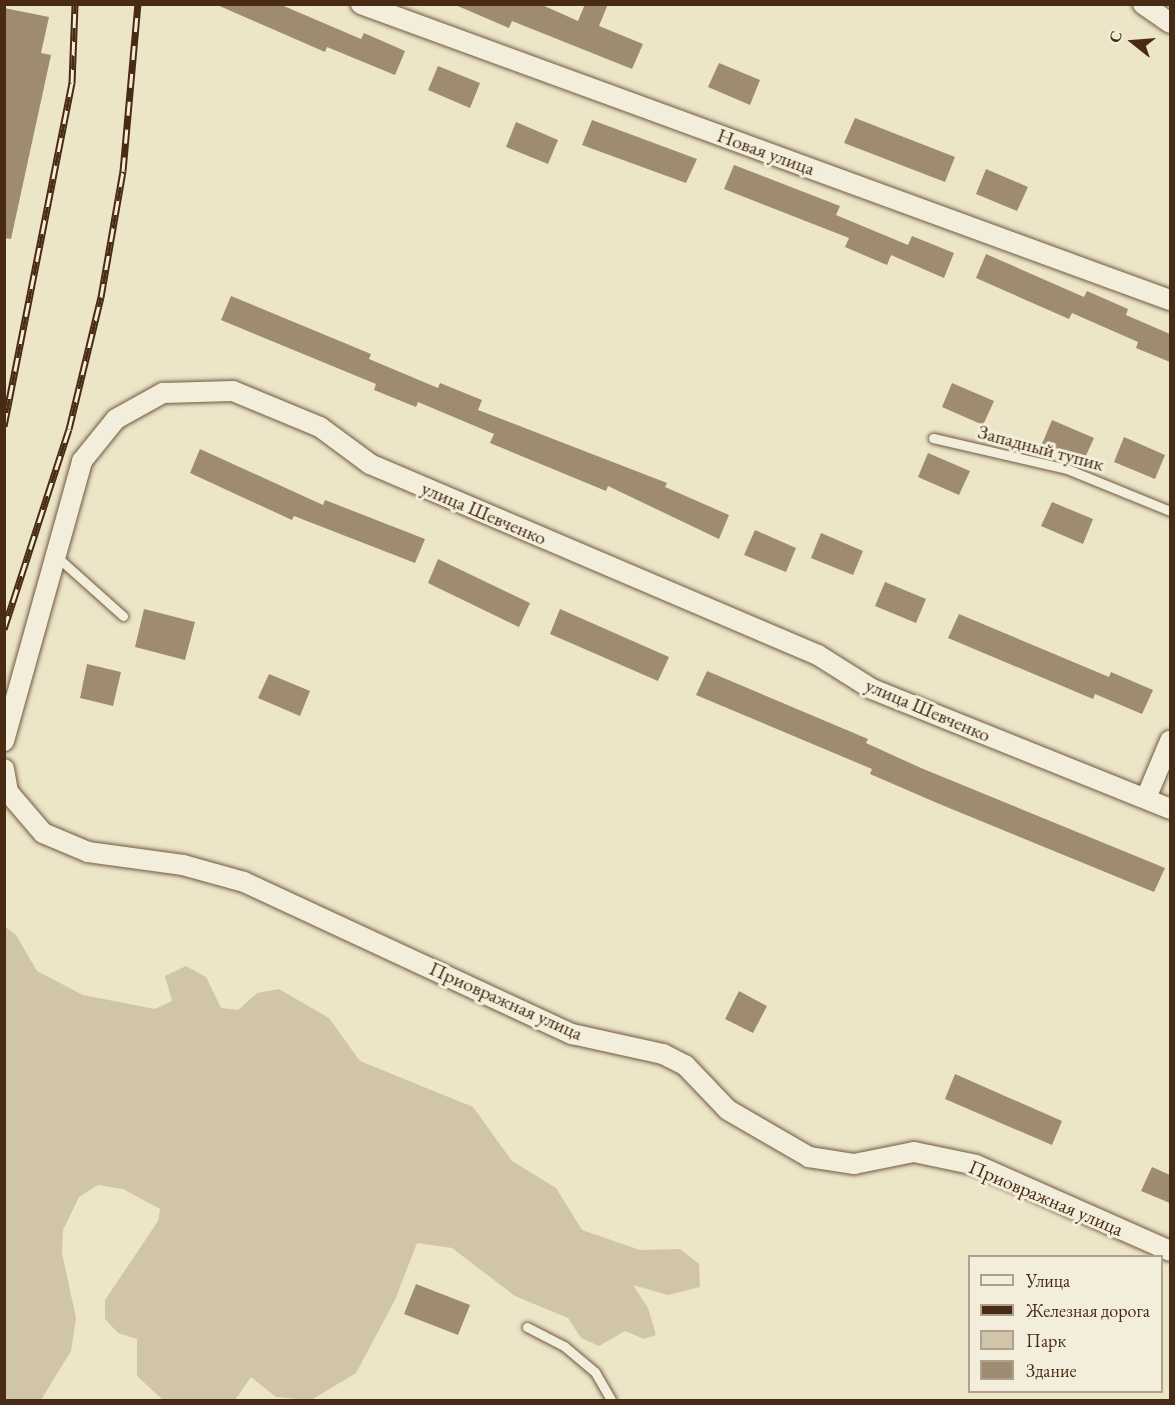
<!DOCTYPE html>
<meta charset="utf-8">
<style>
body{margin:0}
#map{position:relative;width:1175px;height:1405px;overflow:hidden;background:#ede5c8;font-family:"EB Garamond",serif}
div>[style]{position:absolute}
.green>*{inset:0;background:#d1c5a9}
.building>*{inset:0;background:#9e8b71}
.roads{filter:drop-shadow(0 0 2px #725940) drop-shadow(0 0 2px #725940)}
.service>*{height:9px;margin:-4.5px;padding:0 4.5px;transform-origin:4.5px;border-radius:4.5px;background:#f3eedb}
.minor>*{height:20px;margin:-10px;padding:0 10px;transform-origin:10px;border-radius:10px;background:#f3eedb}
.rail>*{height:7px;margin-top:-3.5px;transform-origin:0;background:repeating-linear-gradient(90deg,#f3eedb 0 14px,#492a13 0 28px);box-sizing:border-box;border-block:2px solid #492a13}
span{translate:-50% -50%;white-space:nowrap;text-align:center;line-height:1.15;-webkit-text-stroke:6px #f3eedb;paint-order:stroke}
.street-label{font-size:20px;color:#492a13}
.frame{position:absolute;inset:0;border:6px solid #492a13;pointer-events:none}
.legend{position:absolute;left:968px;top:1255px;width:195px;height:138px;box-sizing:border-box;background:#f3eedb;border:2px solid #afa08b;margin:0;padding:8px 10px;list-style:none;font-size:18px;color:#492a13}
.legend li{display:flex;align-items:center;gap:12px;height:30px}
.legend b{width:30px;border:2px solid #afa08b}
.north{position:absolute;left:1103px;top:12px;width:60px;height:60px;-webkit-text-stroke:4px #f3eedb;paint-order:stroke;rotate:287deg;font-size:16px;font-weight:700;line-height:24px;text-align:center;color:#492a13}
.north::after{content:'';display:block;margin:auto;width:21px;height:27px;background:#492a13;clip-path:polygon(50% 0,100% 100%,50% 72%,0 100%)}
</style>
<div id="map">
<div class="green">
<div style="clip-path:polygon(4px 926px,16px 935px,37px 971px,83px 995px,155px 1009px,172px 1001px,165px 976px,186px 966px,206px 977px,221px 1008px,238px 1010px,257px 993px,279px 989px,329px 1018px,360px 1061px,473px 1107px,512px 1161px,556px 1188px,582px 1230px,640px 1250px,680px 1249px,699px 1264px,700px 1287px,668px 1295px,633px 1285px,648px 1308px,656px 1335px,644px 1339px,625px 1331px,599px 1346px,581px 1338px,568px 1318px,515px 1296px,452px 1248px,417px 1243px,395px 1300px,356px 1373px,311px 1400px,276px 1397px,251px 1377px,235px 1400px,163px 1400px,137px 1376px,137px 1339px,118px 1333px,105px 1319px,105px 1300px,158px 1221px,160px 1209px,123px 1189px,98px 1185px,79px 1197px,63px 1230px,62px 1253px,76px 1318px,71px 1351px,41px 1400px,5px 1400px)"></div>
</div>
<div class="building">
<div style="clip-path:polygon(215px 4px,279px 4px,361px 39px,364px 33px,405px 51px,395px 75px,327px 47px,325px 52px)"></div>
<div style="clip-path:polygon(453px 4px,540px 4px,578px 21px,585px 4px,608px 4px,599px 26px,643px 44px,632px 69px,512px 21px,509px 28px)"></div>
<div style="clip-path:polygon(4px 8px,49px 17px,41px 53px,51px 55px,11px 239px,4px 238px)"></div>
<div style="clip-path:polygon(719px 63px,760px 80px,750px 105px,708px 87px)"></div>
<div style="clip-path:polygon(438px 66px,480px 83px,470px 108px,428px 90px)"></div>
<div style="clip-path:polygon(855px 118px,955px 157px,945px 182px,844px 143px)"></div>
<div style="clip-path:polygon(592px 120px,697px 159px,686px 183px,582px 145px)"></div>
<div style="clip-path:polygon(516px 122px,558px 140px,548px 164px,506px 147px)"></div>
<div style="clip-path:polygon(734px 165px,840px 206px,836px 215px,908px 245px,912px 236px,954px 253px,944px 278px,891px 255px,887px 265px,845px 247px,849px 238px,724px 189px)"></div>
<div style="clip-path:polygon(986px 169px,1028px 187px,1017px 211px,976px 194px)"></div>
<div style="clip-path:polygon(986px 254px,1084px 297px,1087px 291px,1128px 309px,1126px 315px,1170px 334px,1170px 362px,1136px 348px,1138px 342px,1072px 313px,1069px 319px,976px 278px)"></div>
<div style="clip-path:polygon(231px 296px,371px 354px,369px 359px,438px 388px,440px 383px,482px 400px,478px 410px,667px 483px,665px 487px,729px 515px,719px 539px,608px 486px,606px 491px,490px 443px,494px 434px,418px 402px,416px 407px,374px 390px,376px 384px,221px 320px)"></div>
<div style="clip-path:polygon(952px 383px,994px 401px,983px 425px,942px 407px)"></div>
<div style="clip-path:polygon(1052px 420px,1094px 438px,1083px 462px,1042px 444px)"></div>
<div style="clip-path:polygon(1124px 437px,1165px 455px,1155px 479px,1114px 462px)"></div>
<div style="clip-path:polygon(200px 449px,323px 505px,325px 500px,425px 539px,415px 563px,294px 516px,292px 520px,190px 473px)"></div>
<div style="clip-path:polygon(928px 453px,970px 471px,959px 495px,918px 477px)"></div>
<div style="clip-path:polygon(1052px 502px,1093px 519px,1083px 544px,1041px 526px)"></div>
<div style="clip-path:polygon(755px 530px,796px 548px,786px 572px,744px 555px)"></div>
<div style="clip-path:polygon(821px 533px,863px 551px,853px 575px,811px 558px)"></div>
<div style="clip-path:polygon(438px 559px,530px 603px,519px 627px,428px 583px)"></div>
<div style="clip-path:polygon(885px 582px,926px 599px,916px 623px,875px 606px)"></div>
<div style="clip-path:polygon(144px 609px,195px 622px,185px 660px,135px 647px)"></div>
<div style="clip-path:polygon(560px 609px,669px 657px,658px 681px,550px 634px)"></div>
<div style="clip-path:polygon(959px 614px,1109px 677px,1111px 672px,1153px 690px,1142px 714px,1095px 694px,1093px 699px,948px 638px)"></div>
<div style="clip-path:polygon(87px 664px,121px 672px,113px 706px,80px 698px)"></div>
<div style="clip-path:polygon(707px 671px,868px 739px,866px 743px,921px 768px,1165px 868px,1154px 892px,937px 803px,870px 774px,872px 769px,696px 695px)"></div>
<div style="clip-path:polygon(269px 674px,310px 691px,300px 716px,258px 698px)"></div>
<div style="clip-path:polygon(739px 991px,767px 1006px,753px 1033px,725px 1019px)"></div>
<div style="clip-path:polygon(955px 1074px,1062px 1121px,1052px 1145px,945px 1099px)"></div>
<div style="clip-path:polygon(1152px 1167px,1170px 1175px,1170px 1203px,1141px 1191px)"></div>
<div style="clip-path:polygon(416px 1284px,470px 1305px,458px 1335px,404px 1314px)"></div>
</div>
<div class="roads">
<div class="service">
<div style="left:933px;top:438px;width:138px;rotate:13deg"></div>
<div style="left:1067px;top:469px;width:111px;rotate:22.2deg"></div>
<div style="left:56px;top:556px;width:90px;rotate:41.8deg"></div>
<div style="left:527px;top:1327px;width:42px;rotate:27.2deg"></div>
<div style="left:564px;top:1346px;width:40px;rotate:40deg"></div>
<div style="left:595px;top:1372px;width:32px;rotate:60deg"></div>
</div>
<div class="minor">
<div style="left:361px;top:4px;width:861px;rotate:20.1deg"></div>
<div style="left:1143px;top:4px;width:33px;rotate:35deg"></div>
<div style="left:4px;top:741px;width:291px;rotate:-74.4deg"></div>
<div style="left:82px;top:461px;width:54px;rotate:-51deg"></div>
<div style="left:116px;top:419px;width:54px;rotate:-29deg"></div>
<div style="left:163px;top:393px;width:70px;rotate:-1.6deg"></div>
<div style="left:233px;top:391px;width:94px;rotate:22.5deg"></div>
<div style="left:320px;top:427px;width:62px;rotate:36.5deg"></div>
<div style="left:370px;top:464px;width:487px;rotate:23.1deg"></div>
<div style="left:818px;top:655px;width:64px;rotate:32.2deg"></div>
<div style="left:872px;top:689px;width:321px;rotate:21.9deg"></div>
<div style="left:4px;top:769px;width:23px;rotate:80deg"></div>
<div style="left:8px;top:792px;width:54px;rotate:49.5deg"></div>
<div style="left:43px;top:833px;width:49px;rotate:22.9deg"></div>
<div style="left:88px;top:852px;width:96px;rotate:7.8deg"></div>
<div style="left:183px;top:865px;width:63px;rotate:15.6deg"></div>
<div style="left:244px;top:882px;width:362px;rotate:24.9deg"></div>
<div style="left:572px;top:1034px;width:93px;rotate:12.4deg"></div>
<div style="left:663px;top:1054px;width:25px;rotate:27deg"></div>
<div style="left:685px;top:1065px;width:62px;rotate:46.3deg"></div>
<div style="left:728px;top:1110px;width:94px;rotate:30.1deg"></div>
<div style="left:809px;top:1157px;width:46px;rotate:8.8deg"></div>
<div style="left:854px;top:1164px;width:61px;rotate:-11.3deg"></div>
<div style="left:914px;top:1152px;width:63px;rotate:11.8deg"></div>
<div style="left:976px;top:1165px;width:212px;rotate:23.9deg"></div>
<div style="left:1146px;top:798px;width:62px;rotate:-67.2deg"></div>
</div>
</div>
<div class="rail">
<div style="left:4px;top:426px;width:350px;rotate:-78.8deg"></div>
<div style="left:72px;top:83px;width:79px;rotate:-87.8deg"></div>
<div style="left:4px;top:629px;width:210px;rotate:-72deg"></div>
<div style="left:69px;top:429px;width:136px;rotate:-76.4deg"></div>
<div style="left:101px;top:297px;width:128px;rotate:-80.1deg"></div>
<div style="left:123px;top:171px;width:168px;rotate:-84.9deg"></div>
</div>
<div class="street-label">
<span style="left:766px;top:152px;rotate:20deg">Новая улица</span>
<span style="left:1041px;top:448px;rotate:15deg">Западный тупик</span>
<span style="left:484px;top:513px;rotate:23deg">улица Шевченко</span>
<span style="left:928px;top:710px;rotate:23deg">улица Шевченко</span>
<span style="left:506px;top:1001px;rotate:24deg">Приовражная улица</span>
<span style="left:1046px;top:1198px;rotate:23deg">Приовражная улица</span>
</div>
<div class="frame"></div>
<ul class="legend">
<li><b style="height:8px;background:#f3eedb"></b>Улица</li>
<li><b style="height:8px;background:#492a13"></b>Железная дорога</li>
<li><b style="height:16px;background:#d1c5a9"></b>Парк</li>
<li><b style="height:16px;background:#9e8b71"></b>Здание</li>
</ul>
<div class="north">С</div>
</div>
